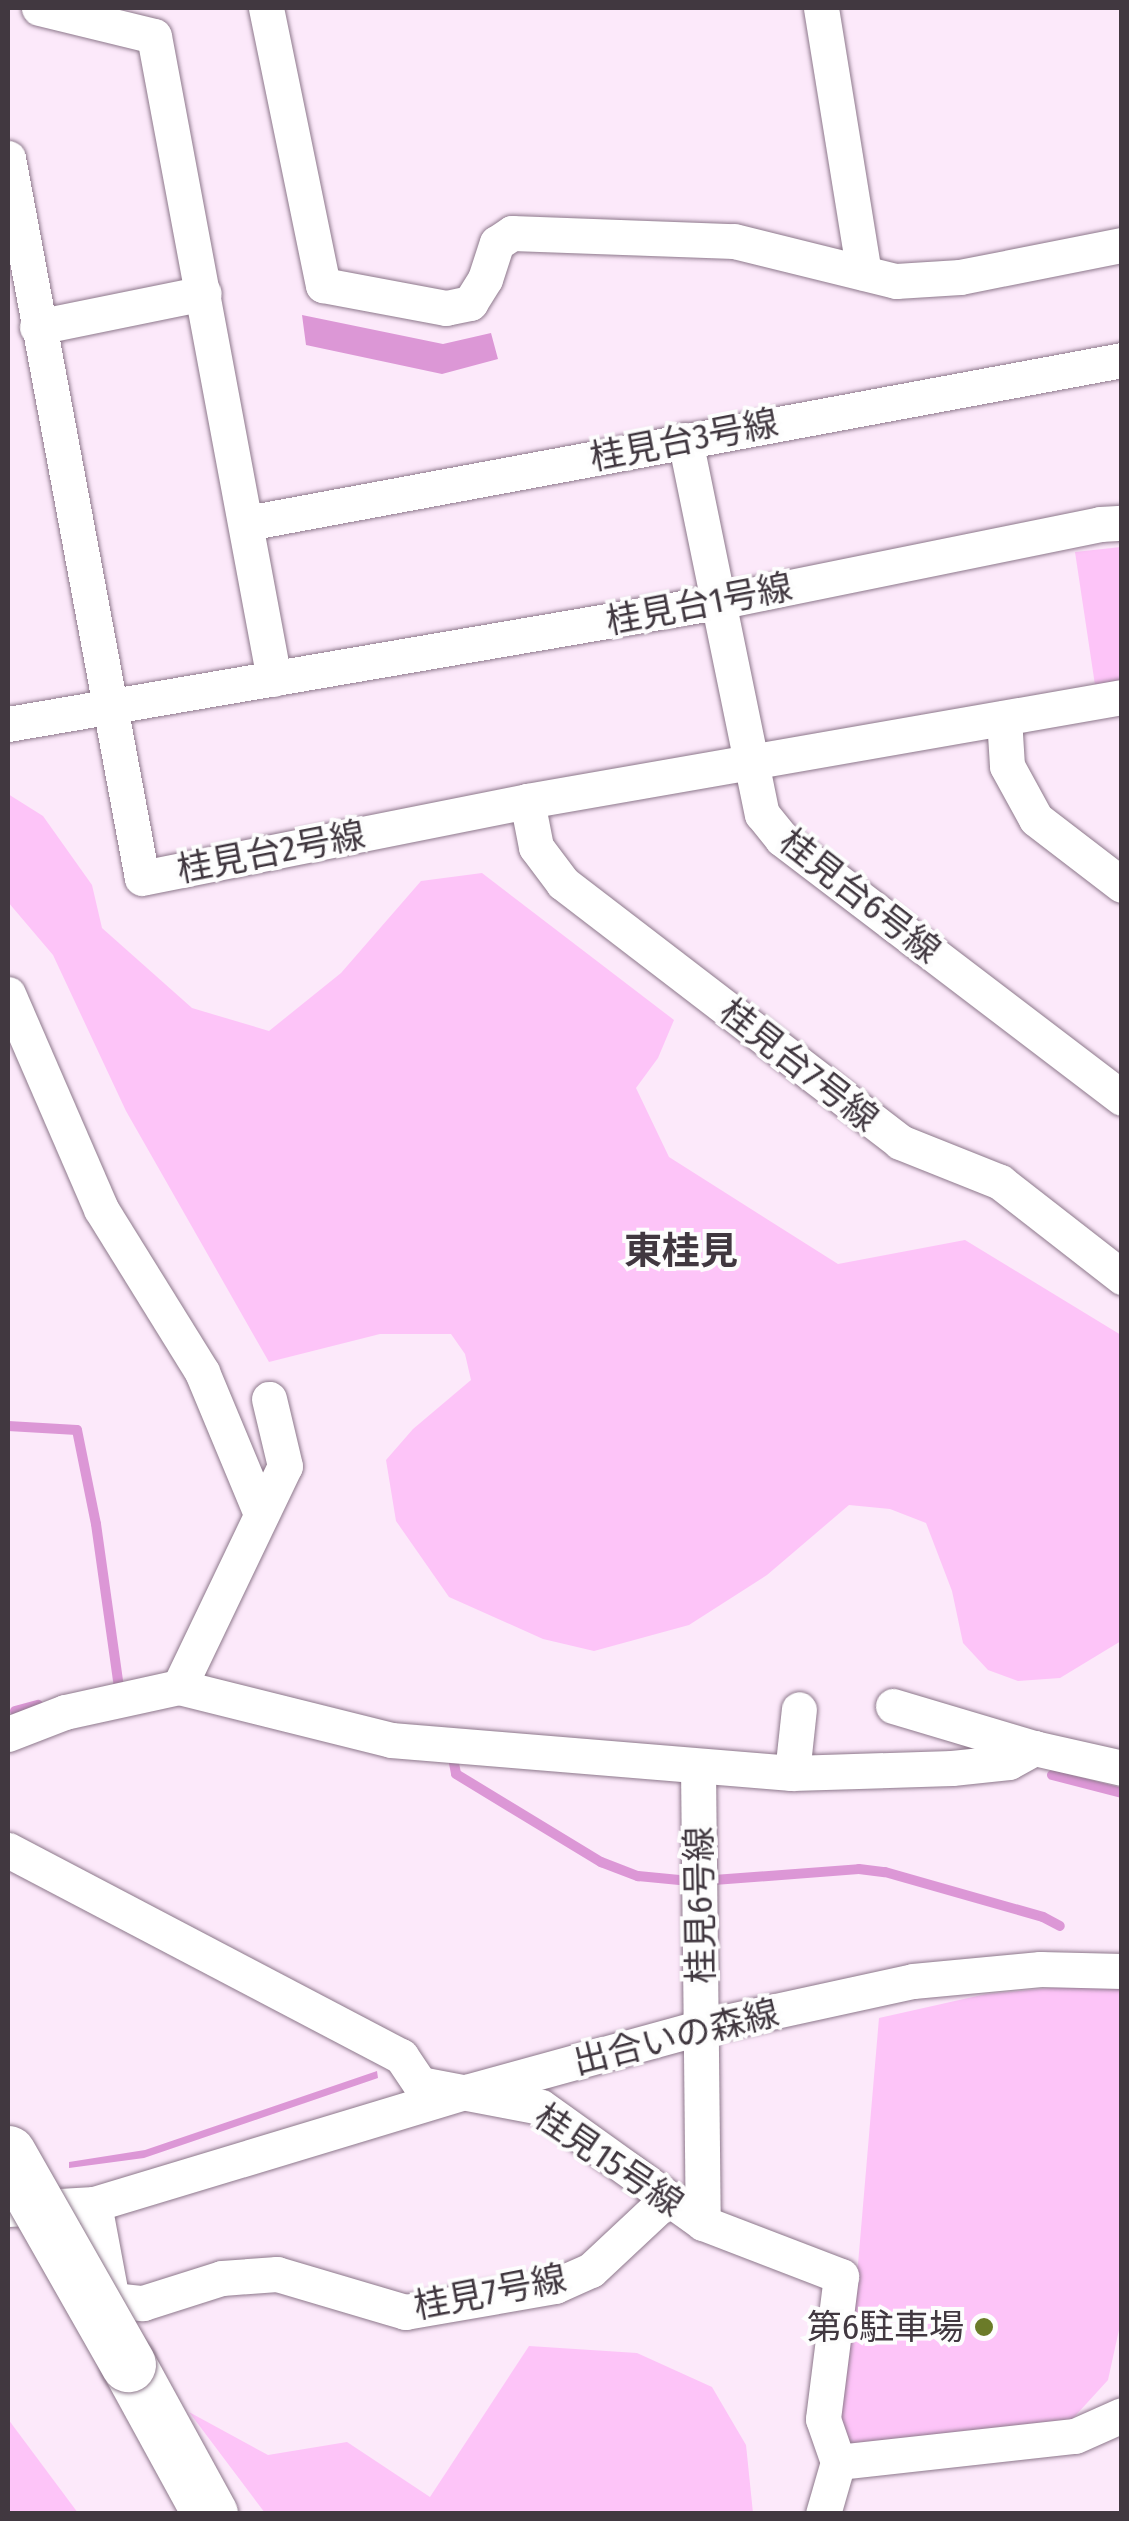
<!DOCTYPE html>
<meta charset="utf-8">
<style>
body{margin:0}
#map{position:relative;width:1129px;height:2521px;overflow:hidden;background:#fce9fa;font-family:"Fira Sans Condensed","Noto Sans JP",sans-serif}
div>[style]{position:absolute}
.green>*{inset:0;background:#fdc4f8}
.water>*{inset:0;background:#dc97d6}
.stream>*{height:10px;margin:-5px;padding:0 5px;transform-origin:5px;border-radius:5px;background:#dc97d6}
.roads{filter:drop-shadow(0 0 2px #8d788b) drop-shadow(0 0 2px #8d788b)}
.street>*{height:35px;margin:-17.5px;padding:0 17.5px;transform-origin:17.5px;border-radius:17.5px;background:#fff}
.highway>*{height:55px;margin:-27.5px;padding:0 27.5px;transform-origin:27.5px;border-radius:27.5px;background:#fff}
.bridges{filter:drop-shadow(0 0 2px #8d788b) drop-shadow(0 0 2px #8d788b)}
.highway-bridge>*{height:55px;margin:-27.5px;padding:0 27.5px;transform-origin:27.5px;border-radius:27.5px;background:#fff}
.dots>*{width:28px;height:28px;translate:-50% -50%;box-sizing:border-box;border:5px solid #fdfdfd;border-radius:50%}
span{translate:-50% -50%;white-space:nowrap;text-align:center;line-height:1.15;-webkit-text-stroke:8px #fdfdfd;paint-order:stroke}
.street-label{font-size:35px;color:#413840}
.poi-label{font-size:35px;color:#413840}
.right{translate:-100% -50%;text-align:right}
.neighbourhood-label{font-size:38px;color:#413840;font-weight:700}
.frame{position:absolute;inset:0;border:10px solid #413840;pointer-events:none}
</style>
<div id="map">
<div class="green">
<div style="clip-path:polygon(1121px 547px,1121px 681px,1095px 685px,1075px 552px)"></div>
<div style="clip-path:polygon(8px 794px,43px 816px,92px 885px,102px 928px,192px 1008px,269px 1031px,341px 973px,421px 881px,482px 873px,674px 1020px,658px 1058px,636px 1088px,669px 1157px,838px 1264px,965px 1240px,1121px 1335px,1121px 1641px,1060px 1678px,1018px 1681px,988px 1670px,963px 1643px,952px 1591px,926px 1523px,890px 1509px,849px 1505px,767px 1575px,689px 1625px,594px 1651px,543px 1639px,449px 1597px,396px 1521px,386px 1460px,413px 1429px,471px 1380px,465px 1354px,451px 1334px,380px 1334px,269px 1362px,126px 1111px,53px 955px,8px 902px)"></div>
<div style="clip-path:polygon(1061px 1987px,1121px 1989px,1122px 2316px,1108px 2380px,1066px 2426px,862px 2447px,850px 2443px,837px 2430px,857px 2276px,879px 2018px,986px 1994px)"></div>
<div style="clip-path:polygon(529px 2346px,637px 2353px,712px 2387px,746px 2445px,753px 2513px,265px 2513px,189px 2412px,268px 2455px,347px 2442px,430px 2497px)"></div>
<div style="clip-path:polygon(8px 2419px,78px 2513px,8px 2513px)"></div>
</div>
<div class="water">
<div style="clip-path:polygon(302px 315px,443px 344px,491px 333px,498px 359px,442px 374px,306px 345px)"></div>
<div style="clip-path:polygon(377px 2071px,378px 2078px,144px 2158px,69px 2168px,69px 2162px,145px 2150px)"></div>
</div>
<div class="stream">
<div style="left:8px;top:1426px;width:69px;rotate:3.3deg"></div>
<div style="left:77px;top:1430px;width:96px;rotate:78.6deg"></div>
<div style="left:96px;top:1524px;width:166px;rotate:82deg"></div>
<div style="left:15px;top:1711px;width:24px;rotate:-15deg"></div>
<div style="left:449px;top:1757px;width:4px;rotate:14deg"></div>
<div style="left:453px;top:1758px;width:16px;rotate:79deg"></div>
<div style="left:456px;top:1774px;width:170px;rotate:31.3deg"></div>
<div style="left:601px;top:1862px;width:40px;rotate:21deg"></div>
<div style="left:638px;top:1876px;width:52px;rotate:5.5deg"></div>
<div style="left:1052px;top:1775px;width:72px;rotate:14.4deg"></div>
<div style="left:714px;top:1880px;width:145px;rotate:-4.3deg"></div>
<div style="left:859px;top:1869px;width:26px;rotate:7deg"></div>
<div style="left:885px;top:1872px;width:164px;rotate:15.9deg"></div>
<div style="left:1043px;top:1917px;width:19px;rotate:28deg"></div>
</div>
<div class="roads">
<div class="street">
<div style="left:39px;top:8px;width:118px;rotate:13.7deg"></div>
<div style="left:154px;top:36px;width:654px;rotate:79.43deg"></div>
<div style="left:266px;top:8px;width:283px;rotate:78.4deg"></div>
<div style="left:323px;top:285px;width:125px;rotate:10.6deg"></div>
<div style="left:446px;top:308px;width:25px;rotate:-12deg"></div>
<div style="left:470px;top:303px;width:28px;rotate:-58deg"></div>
<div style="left:485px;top:279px;width:38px;rotate:-72deg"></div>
<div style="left:497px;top:243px;width:18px;rotate:-34deg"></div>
<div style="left:512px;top:233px;width:222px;rotate:2.1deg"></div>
<div style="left:734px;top:241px;width:167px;rotate:13.9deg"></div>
<div style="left:896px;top:281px;width:64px;rotate:-3.6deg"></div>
<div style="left:960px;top:277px;width:165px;rotate:-11.2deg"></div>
<div style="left:821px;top:8px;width:268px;rotate:80.8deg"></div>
<div style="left:8px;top:158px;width:732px;rotate:79.46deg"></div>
<div style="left:142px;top:878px;width:393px;rotate:-11.3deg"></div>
<div style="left:527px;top:801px;width:604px;rotate:-9.91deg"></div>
<div style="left:37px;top:327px;width:170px;rotate:-11.5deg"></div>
<div style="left:685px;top:440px;width:382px;rotate:78.4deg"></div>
<div style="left:762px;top:814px;width:32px;rotate:51deg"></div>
<div style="left:782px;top:839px;width:427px;rotate:37.3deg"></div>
<div style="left:247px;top:523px;width:890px;rotate:-10.55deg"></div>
<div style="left:1004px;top:718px;width:48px;rotate:86.4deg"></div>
<div style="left:1007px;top:766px;width:60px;rotate:61.3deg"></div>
<div style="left:1036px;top:819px;width:108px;rotate:37.5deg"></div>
<div style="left:8px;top:724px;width:719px;rotate:-9.76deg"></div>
<div style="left:717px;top:602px;width:391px;rotate:-11.5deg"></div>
<div style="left:1100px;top:524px;width:22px;rotate:-3deg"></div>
<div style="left:527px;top:801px;width:47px;rotate:78.9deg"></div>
<div style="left:536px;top:847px;width:45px;rotate:53.1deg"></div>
<div style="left:563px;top:883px;width:425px;rotate:37.5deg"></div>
<div style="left:900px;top:1142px;width:108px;rotate:21.8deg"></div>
<div style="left:1000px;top:1182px;width:155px;rotate:37.9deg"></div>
<div style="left:8px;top:994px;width:234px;rotate:66.6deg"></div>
<div style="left:101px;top:1209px;width:192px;rotate:58.2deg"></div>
<div style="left:202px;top:1372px;width:154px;rotate:67.4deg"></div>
<div style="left:179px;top:1687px;width:245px;rotate:-64.4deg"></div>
<div style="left:285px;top:1466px;width:69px;rotate:-103.4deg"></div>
<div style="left:893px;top:1706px;width:147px;rotate:16.6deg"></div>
<div style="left:8px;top:1734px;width:61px;rotate:-21.1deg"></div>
<div style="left:65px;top:1712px;width:117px;rotate:-12.4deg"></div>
<div style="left:179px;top:1687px;width:219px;rotate:14deg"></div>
<div style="left:391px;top:1740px;width:402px;rotate:4.7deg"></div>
<div style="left:792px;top:1773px;width:160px;rotate:-1.8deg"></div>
<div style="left:952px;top:1768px;width:57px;rotate:-6deg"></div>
<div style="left:1009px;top:1762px;width:29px;rotate:-29deg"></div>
<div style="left:1034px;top:1748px;width:90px;rotate:12.8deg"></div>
<div style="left:698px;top:1767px;width:456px;rotate:89.4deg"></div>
<div style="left:792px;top:1773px;width:64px;rotate:-83.8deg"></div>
<div style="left:8px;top:1850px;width:444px;rotate:27.7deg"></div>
<div style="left:401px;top:2056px;width:34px;rotate:56deg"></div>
<div style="left:420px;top:2084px;width:123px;rotate:10.8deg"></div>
<div style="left:541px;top:2107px;width:199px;rotate:35.6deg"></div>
<div style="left:703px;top:2223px;width:148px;rotate:21deg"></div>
<div style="left:841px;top:2276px;width:144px;rotate:97.2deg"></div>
<div style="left:823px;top:2419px;width:46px;rotate:70.8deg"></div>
<div style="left:838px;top:2462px;width:54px;rotate:106.1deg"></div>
<div style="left:94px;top:2204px;width:98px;rotate:79.4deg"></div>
<div style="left:112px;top:2300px;width:31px;rotate:6deg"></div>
<div style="left:143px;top:2303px;width:83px;rotate:-17.6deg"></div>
<div style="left:222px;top:2278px;width:55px;rotate:-4.2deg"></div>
<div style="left:277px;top:2274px;width:134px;rotate:16.5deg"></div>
<div style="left:405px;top:2312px;width:152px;rotate:-9.8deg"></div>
<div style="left:555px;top:2286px;width:39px;rotate:-24deg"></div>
<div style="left:591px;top:2270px;width:105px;rotate:-43.1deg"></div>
<div style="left:8px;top:2209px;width:86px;rotate:-3.3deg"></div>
<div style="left:94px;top:2204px;width:388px;rotate:-16.8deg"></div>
<div style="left:466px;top:2092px;width:245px;rotate:-15.4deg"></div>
<div style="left:702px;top:2027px;width:216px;rotate:-12.3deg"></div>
<div style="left:913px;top:1981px;width:128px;rotate:-5.4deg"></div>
<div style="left:1040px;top:1969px;width:82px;rotate:1.4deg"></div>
<div style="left:838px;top:2462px;width:238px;rotate:-6.3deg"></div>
<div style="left:1075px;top:2436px;width:51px;rotate:-24.1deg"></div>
</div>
<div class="highway">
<div style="left:128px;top:2364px;width:171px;rotate:61.3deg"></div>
</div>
</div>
<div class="bridges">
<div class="highway-bridge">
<div style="left:8px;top:2153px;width:243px;rotate:60.4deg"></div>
</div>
</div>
<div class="dots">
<div style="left:984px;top:2327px;background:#6b7b29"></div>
</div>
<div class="street-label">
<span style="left:684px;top:440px;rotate:-11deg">桂見台3号線</span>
<span style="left:699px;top:604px;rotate:-11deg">桂見台1号線</span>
<span style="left:271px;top:852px;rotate:-11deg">桂見台2号線</span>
<span style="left:860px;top:896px;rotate:38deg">桂見台6号線</span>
<span style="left:799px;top:1065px;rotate:38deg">桂見台7号線</span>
<span style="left:700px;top:1905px;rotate:-91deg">桂見6号線</span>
<span style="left:676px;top:2037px;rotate:-14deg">出合いの森線</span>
<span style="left:609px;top:2160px;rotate:34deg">桂見15号線</span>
<span style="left:490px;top:2292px;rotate:-11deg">桂見7号線</span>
</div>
<div class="poi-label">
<span class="right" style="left:964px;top:2327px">第6駐車場</span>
</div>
<div class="neighbourhood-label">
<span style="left:681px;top:1252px">東桂見</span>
</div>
<div class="frame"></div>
</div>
